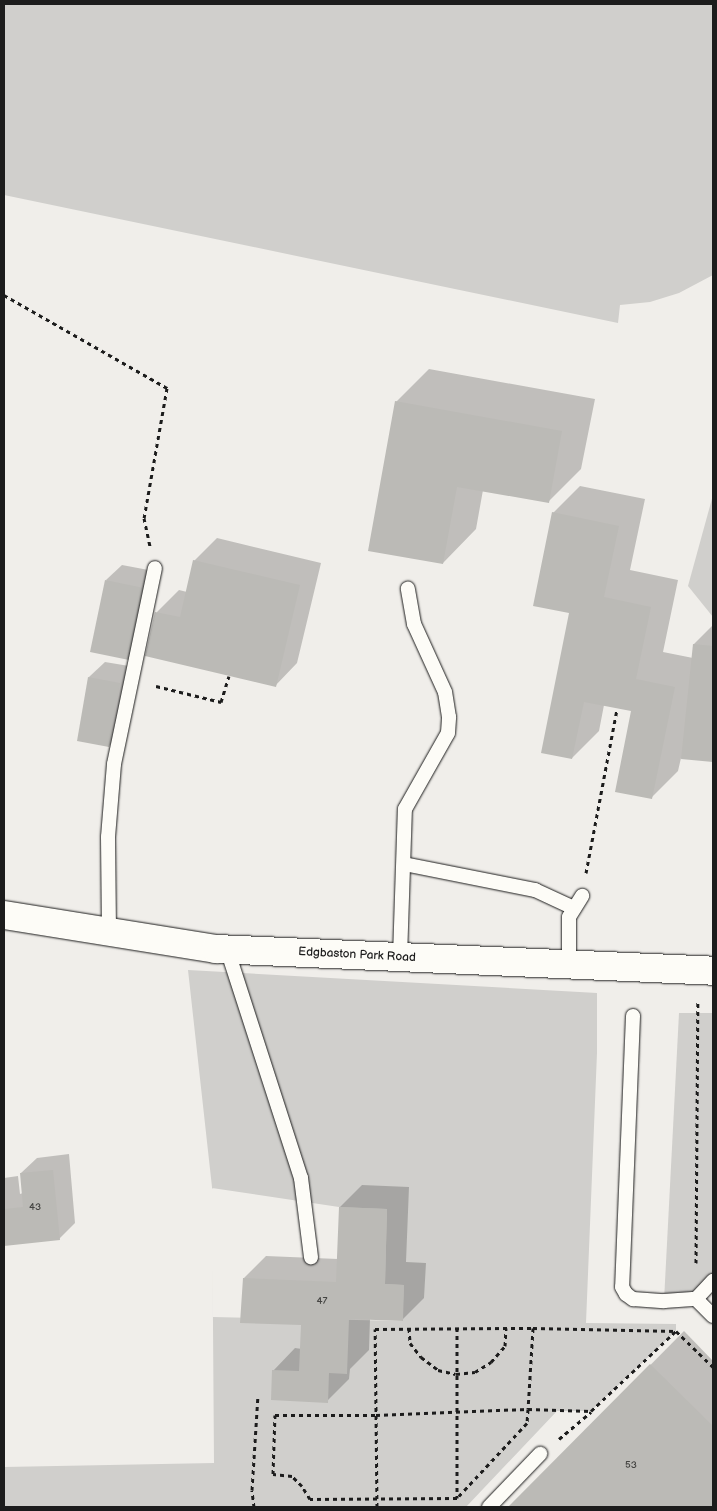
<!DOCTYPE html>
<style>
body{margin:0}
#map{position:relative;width:717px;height:1511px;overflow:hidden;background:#f0eeea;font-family:"Balsamiq Sans",sans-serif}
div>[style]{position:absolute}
.green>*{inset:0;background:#d0cfcc}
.shadow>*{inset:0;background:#0003}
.building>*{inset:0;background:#bbbab6}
.path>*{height:3px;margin-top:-1.5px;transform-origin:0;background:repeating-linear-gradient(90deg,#1c1c1c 0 4px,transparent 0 8px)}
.roads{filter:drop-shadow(0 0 1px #1c1c1c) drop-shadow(0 0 1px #1c1c1c)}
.service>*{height:14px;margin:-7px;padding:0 7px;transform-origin:7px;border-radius:7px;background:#fdfcf7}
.tertiary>*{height:28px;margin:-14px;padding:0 14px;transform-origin:14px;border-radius:14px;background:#fdfcf7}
span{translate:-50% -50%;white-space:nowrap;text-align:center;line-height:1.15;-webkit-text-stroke:4.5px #fdfcf7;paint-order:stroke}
.number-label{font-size:10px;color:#444442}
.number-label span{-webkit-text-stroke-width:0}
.street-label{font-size:12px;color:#1c1c1c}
.frame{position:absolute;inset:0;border:5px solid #1c1c1c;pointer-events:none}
</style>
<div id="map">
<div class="green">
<div style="clip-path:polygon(4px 4px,713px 4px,713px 275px,679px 293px,650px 302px,620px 305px,618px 323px,4px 195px)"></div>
<div style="clip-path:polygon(713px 495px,713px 617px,688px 586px)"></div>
<div style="clip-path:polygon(evenodd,188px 970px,597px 993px,597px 1053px,586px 1323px,676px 1324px,676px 1331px,591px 1411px,557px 1411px,466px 1507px,4px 1507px,4px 1467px,214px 1463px,212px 1187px,188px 970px,212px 1188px,339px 1207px,387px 1209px,385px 1284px,404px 1285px,402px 1321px,213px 1317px,212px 1188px)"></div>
<div style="clip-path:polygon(679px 1013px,713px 1013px,713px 1281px,696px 1299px,664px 1301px)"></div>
</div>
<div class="shadow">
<div style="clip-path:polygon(429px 369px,595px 399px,581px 469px,548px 502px,483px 490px,476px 529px,443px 563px,396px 402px)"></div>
<div style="clip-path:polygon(580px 486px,645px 499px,630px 570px,678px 580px,663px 652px,693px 658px,694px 644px,713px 625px,713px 761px,681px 758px,678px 771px,651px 798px,632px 710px,604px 705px,599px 731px,572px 758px,570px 612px,553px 513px)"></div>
<div style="clip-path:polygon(217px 538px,321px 563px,297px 663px,275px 686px,147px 655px,157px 612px,179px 590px,187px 592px,194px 561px)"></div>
<div style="clip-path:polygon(122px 565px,159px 572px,145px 643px,106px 580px)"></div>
<div style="clip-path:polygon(105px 662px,135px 667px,124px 730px,109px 746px,89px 677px)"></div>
<div style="clip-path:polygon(69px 1154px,75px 1223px,59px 1239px,4px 1245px,4px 1178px,18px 1176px,20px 1194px,23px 1193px,21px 1173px,37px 1158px)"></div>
<div style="clip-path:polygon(362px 1185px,409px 1187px,406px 1262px,426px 1263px,424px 1298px,402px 1320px,370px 1319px,369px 1350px,350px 1369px,349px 1379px,327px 1401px,273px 1371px,295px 1348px,302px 1349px,303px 1324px,244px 1278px,266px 1256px,338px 1259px,340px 1207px)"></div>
<div style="clip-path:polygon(684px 1331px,713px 1361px,713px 1507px,510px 1507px)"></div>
</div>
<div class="building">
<div style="clip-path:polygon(395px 401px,562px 431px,549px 503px,457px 487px,443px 564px,368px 551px)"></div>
<div style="clip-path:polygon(552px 512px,619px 526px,604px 597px,651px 607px,636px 679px,675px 687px,652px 799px,615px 792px,631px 711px,584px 702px,572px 759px,541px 753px,569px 613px,533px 606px)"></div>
<div style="clip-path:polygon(193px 560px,300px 585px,276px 687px,145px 656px,155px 612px,180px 617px)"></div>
<div style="clip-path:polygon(105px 580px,144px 588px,129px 660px,90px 652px)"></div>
<div style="clip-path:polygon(693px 644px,713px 646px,713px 762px,681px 759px)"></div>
<div style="clip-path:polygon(88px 677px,120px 683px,109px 747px,77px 741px)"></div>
<div style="clip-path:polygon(53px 1170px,60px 1240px,4px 1246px,4px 1209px,23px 1207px,20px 1173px)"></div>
<div style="clip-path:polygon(339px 1207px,387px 1209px,385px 1284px,404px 1285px,403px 1321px,349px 1319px,347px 1374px,329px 1373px,328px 1403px,271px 1400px,272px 1370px,299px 1371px,301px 1325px,240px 1323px,243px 1278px,336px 1282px)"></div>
<div style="clip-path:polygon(650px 1364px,713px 1426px,713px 1507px,508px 1507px)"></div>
</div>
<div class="path">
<div style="left:4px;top:295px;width:188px;rotate:29.7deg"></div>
<div style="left:167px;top:388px;width:132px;rotate:100deg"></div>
<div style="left:144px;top:518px;width:29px;rotate:78deg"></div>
<div style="left:156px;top:686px;width:67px;rotate:13.8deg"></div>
<div style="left:221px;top:702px;width:27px;rotate:-73deg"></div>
<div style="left:586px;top:873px;width:167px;rotate:-79.3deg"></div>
<div style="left:696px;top:1263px;width:261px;rotate:-89.6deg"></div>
<div style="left:409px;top:1328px;width:15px;rotate:86deg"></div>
<div style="left:410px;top:1343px;width:18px;rotate:52deg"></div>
<div style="left:421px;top:1357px;width:21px;rotate:37deg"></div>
<div style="left:438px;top:1370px;width:18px;rotate:13deg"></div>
<div style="left:456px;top:1374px;width:19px;rotate:-6deg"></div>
<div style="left:475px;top:1372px;width:19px;rotate:-32deg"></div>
<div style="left:491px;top:1362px;width:21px;rotate:-49deg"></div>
<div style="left:505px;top:1346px;width:18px;rotate:-87deg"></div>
<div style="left:457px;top:1328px;width:170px;rotate:90deg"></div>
<div style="left:533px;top:1328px;width:81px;rotate:93.5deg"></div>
<div style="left:528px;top:1409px;width:14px;rotate:94deg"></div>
<div style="left:527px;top:1423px;width:103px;rotate:133deg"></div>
<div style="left:457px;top:1498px;width:147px;rotate:179.6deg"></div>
<div style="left:310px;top:1499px;width:15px;rotate:-122deg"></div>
<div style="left:302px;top:1486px;width:14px;rotate:-135deg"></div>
<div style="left:292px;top:1476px;width:19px;rotate:-174deg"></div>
<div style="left:273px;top:1474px;width:59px;rotate:-88.1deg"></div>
<div style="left:275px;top:1415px;width:101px"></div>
<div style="left:376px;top:1415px;width:152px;rotate:-2.3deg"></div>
<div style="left:528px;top:1409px;width:63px;rotate:1.8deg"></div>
<div style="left:591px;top:1411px;width:117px;rotate:-43.3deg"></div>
<div style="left:676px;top:1331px;width:52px;rotate:44.2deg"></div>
<div style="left:559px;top:1439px;width:42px;rotate:-40.2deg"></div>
<div style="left:254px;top:1507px;width:17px;rotate:-97deg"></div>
<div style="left:252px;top:1490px;width:95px;rotate:-86.4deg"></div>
<div style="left:377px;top:1507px;width:178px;rotate:-90.6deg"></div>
<div style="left:375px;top:1329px;width:158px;rotate:-0.4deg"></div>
<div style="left:533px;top:1328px;width:143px;rotate:1.2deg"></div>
</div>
<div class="roads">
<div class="service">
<div style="left:404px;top:864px;width:134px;rotate:11.2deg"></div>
<div style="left:535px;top:890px;width:43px;rotate:24.8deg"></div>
<div style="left:109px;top:932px;width:95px;rotate:-90.6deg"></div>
<div style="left:108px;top:837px;width:73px;rotate:-85.3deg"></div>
<div style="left:114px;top:764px;width:200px;rotate:-78.2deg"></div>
<div style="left:227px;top:949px;width:241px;rotate:72.1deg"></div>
<div style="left:301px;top:1178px;width:80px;rotate:82.8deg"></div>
<div style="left:400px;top:957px;width:148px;rotate:-88.1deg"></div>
<div style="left:405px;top:809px;width:87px;rotate:-60.5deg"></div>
<div style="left:448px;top:733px;width:16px;rotate:-86deg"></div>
<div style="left:449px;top:717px;width:25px;rotate:-99deg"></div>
<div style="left:445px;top:692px;width:75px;rotate:-114.5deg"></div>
<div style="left:414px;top:624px;width:36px;rotate:-100deg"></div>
<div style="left:569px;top:964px;width:47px;rotate:-90deg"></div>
<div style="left:569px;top:917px;width:25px;rotate:-58deg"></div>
<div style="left:633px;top:1016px;width:271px;rotate:92.3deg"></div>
<div style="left:622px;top:1287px;width:8px;rotate:60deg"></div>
<div style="left:626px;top:1294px;width:9px;rotate:36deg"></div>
<div style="left:633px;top:1299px;width:31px;rotate:4deg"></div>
<div style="left:664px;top:1301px;width:32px;rotate:-4deg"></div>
<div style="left:696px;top:1299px;width:25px;rotate:-47deg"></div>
<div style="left:696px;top:1299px;width:24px;rotate:45deg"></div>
<div style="left:489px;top:1507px;width:74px;rotate:-46.1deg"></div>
</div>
<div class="tertiary">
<div style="left:4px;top:915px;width:215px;rotate:9.1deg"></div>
<div style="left:216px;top:949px;width:497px;rotate:2.5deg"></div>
</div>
</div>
<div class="number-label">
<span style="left:35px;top:1208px">43</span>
<span style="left:322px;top:1302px">47</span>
<span style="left:631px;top:1466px">53</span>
</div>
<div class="street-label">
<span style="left:357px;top:955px;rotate:3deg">Edgbaston Park Road</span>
</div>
<div class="frame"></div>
</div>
